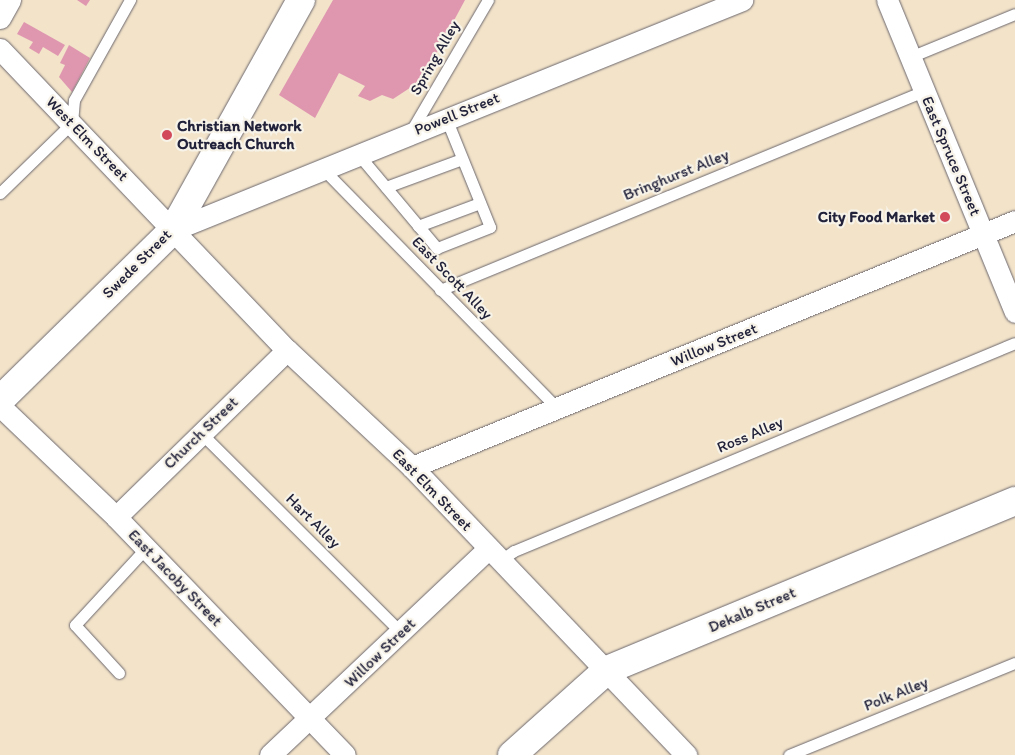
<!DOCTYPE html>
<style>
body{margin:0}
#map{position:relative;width:1015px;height:755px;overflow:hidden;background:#f2e3c9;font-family:Itim,sans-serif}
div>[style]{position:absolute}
.building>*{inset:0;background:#df97b0}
.roads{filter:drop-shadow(0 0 1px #6b666d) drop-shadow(0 0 1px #6b666d)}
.lane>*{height:11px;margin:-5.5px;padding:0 5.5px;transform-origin:5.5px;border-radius:5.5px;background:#fff}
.street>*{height:21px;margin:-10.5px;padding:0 10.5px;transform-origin:10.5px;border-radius:10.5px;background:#fff}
.secondary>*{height:28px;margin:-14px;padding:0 14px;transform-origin:14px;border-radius:14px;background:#fff}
.highway>*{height:28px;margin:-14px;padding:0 14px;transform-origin:14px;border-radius:14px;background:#fff}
.dots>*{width:14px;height:14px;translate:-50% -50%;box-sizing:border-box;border:2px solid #f7f3e8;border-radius:50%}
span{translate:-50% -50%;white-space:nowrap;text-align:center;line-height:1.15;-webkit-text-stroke:4.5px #f7f3e8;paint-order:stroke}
.street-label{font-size:16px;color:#22223b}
.poi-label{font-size:16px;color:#22223b;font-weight:700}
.left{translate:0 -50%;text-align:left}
.right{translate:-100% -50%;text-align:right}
</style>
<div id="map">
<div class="building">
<div style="clip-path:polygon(77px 0,90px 0,86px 6px)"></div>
<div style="clip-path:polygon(333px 0,465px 0,422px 80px,393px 99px,382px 95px,370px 101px,358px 96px,365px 86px,339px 73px,315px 118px,279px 95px)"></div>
<div style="clip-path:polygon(24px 22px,65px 45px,58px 56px,43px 47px,39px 54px,29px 48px,33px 42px,17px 34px)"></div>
<div style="clip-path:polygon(69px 45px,90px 58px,72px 92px,59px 77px,65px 65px,60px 63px)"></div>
</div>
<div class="roads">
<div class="lane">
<div style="left:910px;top:57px;width:113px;rotate:-22.3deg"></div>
<div style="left:411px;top:131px;width:152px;rotate:-59.6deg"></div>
<div style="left:358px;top:154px;width:123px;rotate:50deg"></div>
<div style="left:437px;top:248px;width:57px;rotate:-21.6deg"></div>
<div style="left:490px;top:227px;width:118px;rotate:-112deg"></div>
<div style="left:323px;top:169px;width:336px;rotate:45.6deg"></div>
<div style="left:386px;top:187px;width:81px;rotate:-20.2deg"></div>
<div style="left:0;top:193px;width:100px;rotate:-44.2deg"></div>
<div style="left:72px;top:123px;width:23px;rotate:-85deg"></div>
<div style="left:74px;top:100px;width:115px;rotate:-60.8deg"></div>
<div style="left:418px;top:226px;width:66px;rotate:-20.4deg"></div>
<div style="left:440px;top:290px;width:523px;rotate:-22.35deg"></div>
<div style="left:201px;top:433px;width:282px;rotate:44.9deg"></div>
<div style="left:500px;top:561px;width:17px;rotate:-36deg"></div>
<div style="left:514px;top:551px;width:542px;rotate:-22.55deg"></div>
<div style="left:119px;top:673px;width:65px;rotate:-132.5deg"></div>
<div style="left:75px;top:625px;width:105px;rotate:-47.3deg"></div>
<div style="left:789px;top:755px;width:244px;rotate:-22.2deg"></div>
</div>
<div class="street">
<div style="left:887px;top:0;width:337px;rotate:67.7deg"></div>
<div style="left:0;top:18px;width:21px;rotate:-61deg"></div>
<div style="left:0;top:49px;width:416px;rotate:46.4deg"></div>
<div style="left:287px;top:350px;width:171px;rotate:43.1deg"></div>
<div style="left:412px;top:467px;width:398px;rotate:46.4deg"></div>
<div style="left:173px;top:230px;width:614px;rotate:-22.01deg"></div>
<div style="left:0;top:406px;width:161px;rotate:43.7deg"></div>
<div style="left:116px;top:517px;width:330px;rotate:46.1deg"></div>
<div style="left:412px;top:467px;width:651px;rotate:-22.19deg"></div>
<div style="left:116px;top:517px;width:239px;rotate:-44.3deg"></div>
<div style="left:270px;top:755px;width:300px;rotate:-43.4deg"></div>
</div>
<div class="secondary">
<div style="left:0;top:400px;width:243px;rotate:-44.5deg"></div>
<div style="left:173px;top:230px;width:263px;rotate:-60.9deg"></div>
</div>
<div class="highway">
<div style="left:512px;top:755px;width:127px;rotate:-41.8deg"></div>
<div style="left:607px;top:670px;width:442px;rotate:-22.5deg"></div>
</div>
</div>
<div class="dots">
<div style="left:167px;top:135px;background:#d1495b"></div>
<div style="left:945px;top:217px;background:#d1495b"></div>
</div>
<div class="street-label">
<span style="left:435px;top:58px;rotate:-60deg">Spring Alley</span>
<span style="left:457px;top:114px;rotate:-22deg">Powell Street</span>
<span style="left:87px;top:139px;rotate:46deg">West Elm Street</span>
<span style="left:951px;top:156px;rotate:67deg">East Spruce Street</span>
<span style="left:676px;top:175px;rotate:-22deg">Bringhurst Alley</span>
<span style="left:137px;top:264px;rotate:-45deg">Swede Street</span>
<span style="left:452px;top:278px;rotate:46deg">East Scott Alley</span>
<span style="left:714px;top:345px;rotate:-22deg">Willow Street</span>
<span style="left:201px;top:433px;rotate:-44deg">Church Street</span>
<span style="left:750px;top:435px;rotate:-23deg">Ross Alley</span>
<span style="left:432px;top:490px;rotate:46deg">East Elm Street</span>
<span style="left:313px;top:521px;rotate:45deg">Hart Alley</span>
<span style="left:175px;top:578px;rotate:46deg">East Jacoby Street</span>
<span style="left:752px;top:610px;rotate:-23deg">Dekalb Street</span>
<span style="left:380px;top:653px;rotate:-44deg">Willow Street</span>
<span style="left:896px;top:694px;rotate:-22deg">Polk Alley</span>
</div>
<div class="poi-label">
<span class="left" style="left:177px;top:135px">Christian Network<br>Outreach Church</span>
<span class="right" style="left:935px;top:217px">City Food Market</span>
</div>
</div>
